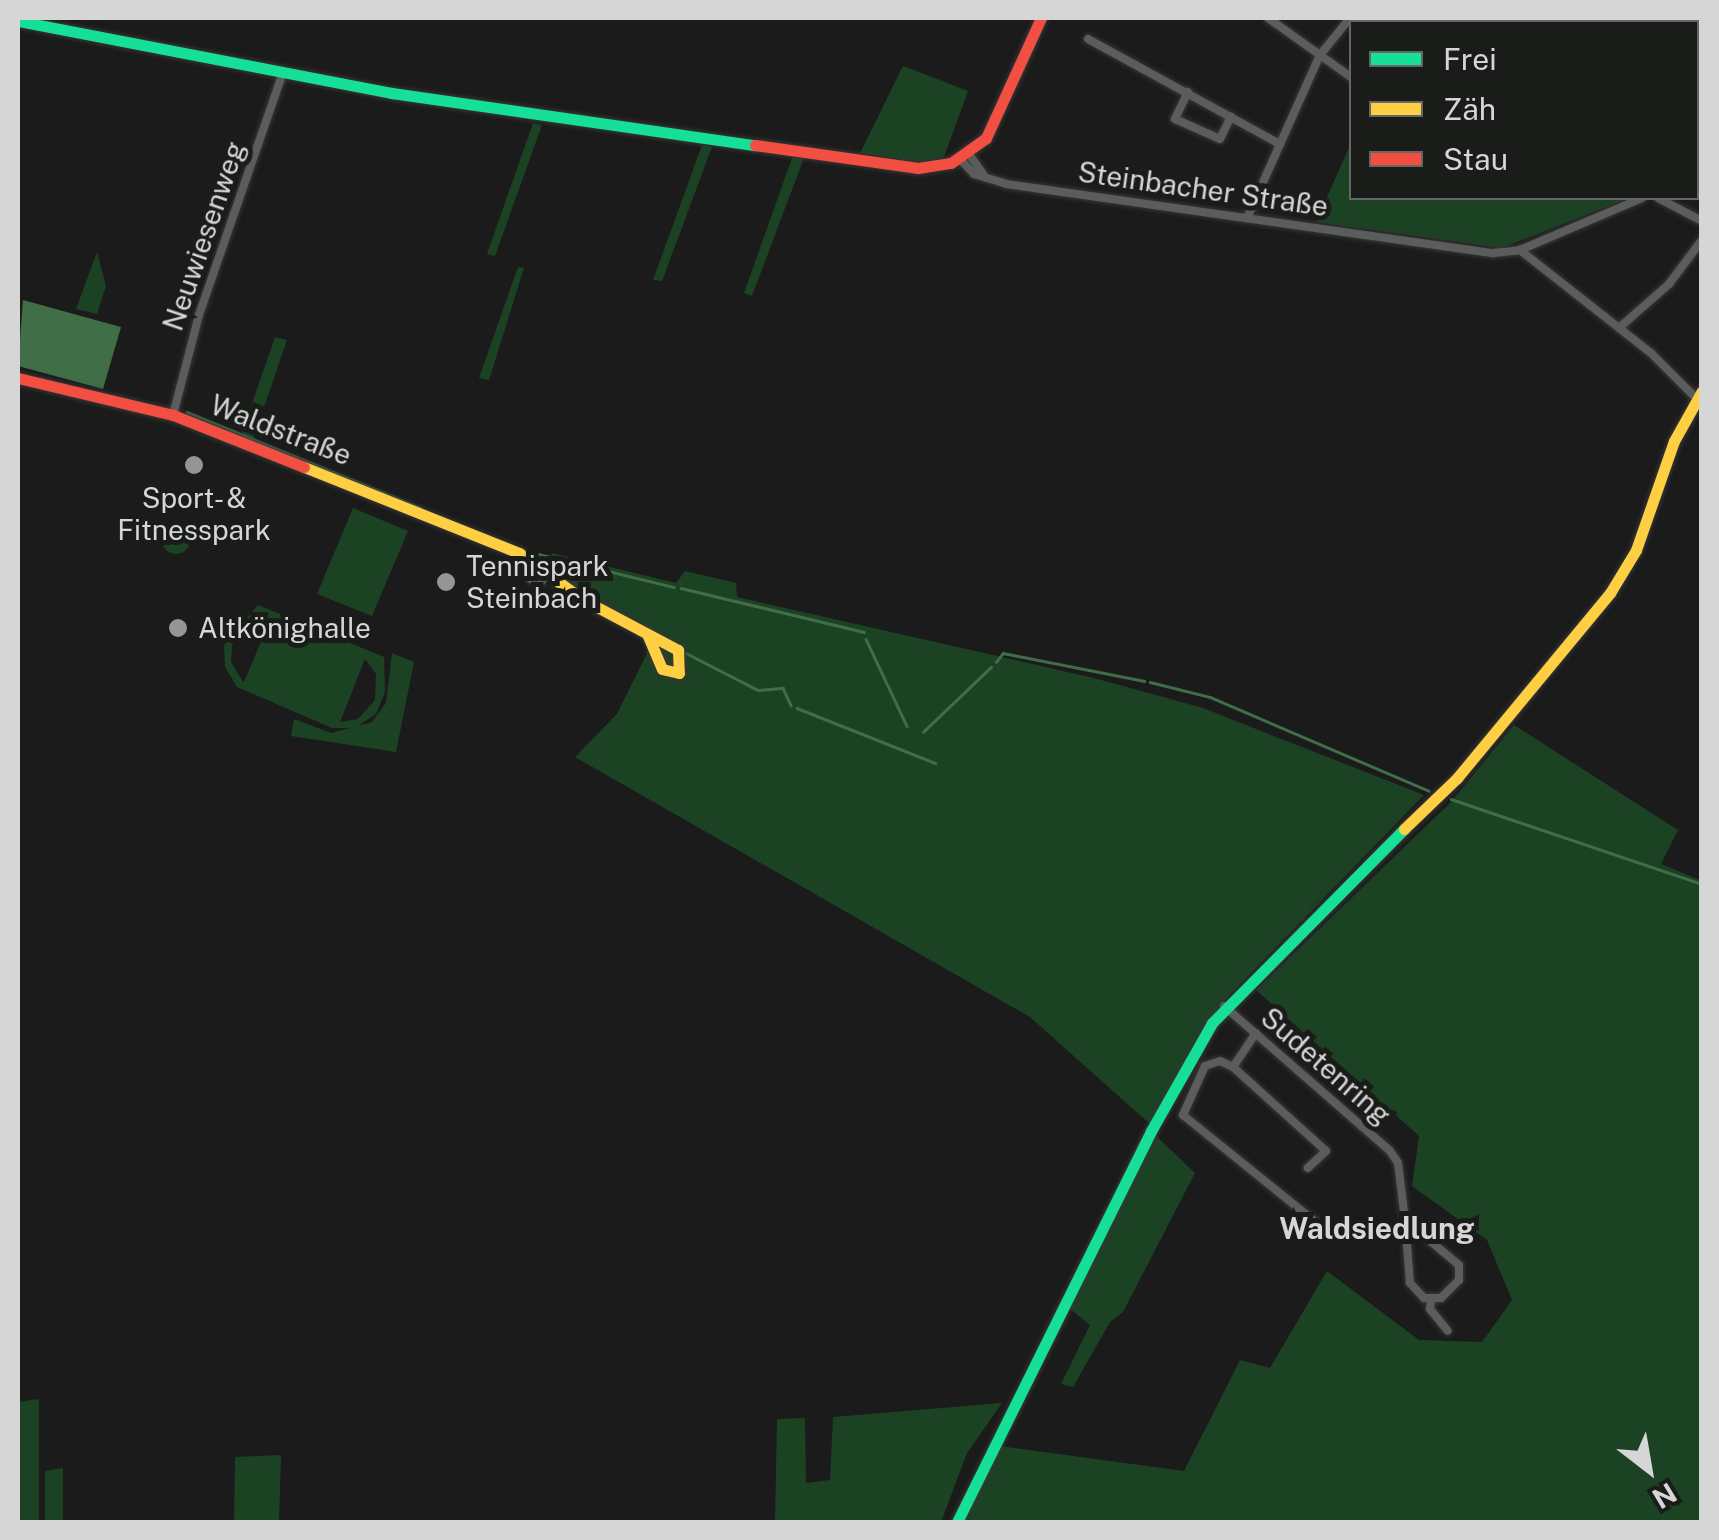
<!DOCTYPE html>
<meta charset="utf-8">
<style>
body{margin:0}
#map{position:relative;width:1719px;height:1540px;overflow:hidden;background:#1b1b1b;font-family:"Public Sans",sans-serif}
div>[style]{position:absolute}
.green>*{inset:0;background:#1c4224}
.round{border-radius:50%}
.water>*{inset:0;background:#3f6e47}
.stream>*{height:2.5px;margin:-1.25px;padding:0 1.25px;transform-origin:1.25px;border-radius:1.25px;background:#3f6e47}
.roads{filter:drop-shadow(0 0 2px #373737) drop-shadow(0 0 2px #373737)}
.street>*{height:8px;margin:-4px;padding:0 4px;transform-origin:4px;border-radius:4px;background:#5b5c5c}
.fast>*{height:11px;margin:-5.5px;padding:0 5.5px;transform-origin:5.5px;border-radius:5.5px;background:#16e098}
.slow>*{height:11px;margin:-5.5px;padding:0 5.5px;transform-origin:5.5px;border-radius:5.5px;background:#ffcf43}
.jam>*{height:11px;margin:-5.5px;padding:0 5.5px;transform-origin:5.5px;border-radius:5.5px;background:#f24e42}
.dots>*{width:28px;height:28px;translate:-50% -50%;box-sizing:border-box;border:5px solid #1a1c1a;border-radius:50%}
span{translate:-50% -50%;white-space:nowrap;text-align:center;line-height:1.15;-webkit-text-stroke:10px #1a1c1a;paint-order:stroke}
.street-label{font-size:28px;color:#d5d6d5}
.poi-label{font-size:28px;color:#d5d6d5}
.left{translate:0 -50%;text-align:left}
.neighbourhood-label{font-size:30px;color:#d5d6d5;font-weight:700}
.frame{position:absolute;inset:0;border:20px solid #d5d6d5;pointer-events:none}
.legend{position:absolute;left:1349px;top:20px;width:350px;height:180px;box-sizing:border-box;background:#1a1c1a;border:2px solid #656665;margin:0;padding:12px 18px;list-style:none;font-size:30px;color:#d5d6d5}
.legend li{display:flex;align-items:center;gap:20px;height:50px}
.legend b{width:50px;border:2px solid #656665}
.north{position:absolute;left:1599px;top:1420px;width:100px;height:100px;-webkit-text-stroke:8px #1a1c1a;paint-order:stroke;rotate:149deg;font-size:28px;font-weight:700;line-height:40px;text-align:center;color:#d5d6d5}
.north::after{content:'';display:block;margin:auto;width:35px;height:45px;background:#d5d6d5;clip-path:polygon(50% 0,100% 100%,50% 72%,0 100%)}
</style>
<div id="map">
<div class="green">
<div style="clip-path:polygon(903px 66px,968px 91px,944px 157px,921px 162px,860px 153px)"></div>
<div style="clip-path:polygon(533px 123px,542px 125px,495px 256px,487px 254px)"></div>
<div style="clip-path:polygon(1351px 143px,1352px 198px,1629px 198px,1502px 248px,1316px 222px)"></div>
<div style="clip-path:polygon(702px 145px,712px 147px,662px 281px,653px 280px)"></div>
<div style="clip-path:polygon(792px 158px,804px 158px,752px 296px,744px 293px)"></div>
<div style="clip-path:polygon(97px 252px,106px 286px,97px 314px,76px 309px)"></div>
<div style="clip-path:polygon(518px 267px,524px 268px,489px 380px,479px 378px)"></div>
<div style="clip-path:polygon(275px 337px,287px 340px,252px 442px,240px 438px)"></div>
<div style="clip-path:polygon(353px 508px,408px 531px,372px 616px,317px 594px)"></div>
<div class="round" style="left:162px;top:526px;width:28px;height:28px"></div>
<div style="clip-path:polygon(552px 553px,676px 583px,685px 571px,736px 583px,737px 597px,1094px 678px,1203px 708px,1424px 795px,1219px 1006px,1151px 1125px,1030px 1017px,575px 757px,617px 714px,655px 637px,546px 571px)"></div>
<div style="clip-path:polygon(evenodd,258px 605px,384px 657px,385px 692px,376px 714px,355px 728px,332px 728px,237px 687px,225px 667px,224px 645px,258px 605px,270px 620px,244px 682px,243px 682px,231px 662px,232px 645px,248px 624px,270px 620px,258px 605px,365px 659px,376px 674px,375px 700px,358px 719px,340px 722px,365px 659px)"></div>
<div style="clip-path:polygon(392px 653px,414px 662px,396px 752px,291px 736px,294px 719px,331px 733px,372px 722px,386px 703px)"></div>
<div style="clip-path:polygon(1514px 725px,1678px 830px,1661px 864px,1702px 881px,1701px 1522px,963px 1522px,999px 1446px,1184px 1471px,1240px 1360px,1270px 1368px,1327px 1271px,1419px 1340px,1482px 1342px,1512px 1300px,1487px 1240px,1412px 1186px,1419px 1136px,1256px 990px,1451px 802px)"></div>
<div style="clip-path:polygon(1151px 1131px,1195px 1173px,1123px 1312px,1110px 1322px,1073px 1387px,1061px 1384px,1090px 1325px,1064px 1304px)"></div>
<div style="clip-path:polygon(39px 1399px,39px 1522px,18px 1522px,18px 1402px)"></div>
<div style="clip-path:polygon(1002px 1403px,967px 1453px,941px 1522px,775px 1522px,777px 1419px,805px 1418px,806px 1483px,830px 1480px,833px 1417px)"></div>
<div style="clip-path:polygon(281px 1455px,279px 1522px,234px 1522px,235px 1457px)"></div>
<div style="clip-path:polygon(63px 1468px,63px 1522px,45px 1522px,45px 1471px)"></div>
</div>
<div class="water">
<div style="clip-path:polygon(23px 300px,121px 327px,103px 389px,18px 366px)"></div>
</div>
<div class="stream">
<div style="left:187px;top:412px;width:253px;rotate:22.3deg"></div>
<div style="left:526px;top:551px;width:152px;rotate:13.7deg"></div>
<div style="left:681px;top:588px;width:188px;rotate:13.5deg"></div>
<div style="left:866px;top:639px;width:96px;rotate:64.8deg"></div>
<div style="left:684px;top:652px;width:83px;rotate:27.2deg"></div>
<div style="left:758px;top:690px;width:25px;rotate:-5deg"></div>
<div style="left:783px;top:688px;width:19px;rotate:65deg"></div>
<div style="left:996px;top:662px;width:11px;rotate:-52deg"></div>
<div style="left:1003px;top:653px;width:144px;rotate:11.2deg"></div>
<div style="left:1150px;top:682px;width:62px;rotate:14deg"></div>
<div style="left:1210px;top:697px;width:238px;rotate:23.2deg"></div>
<div style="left:797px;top:708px;width:149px;rotate:21.7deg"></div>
<div style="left:923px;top:732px;width:94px;rotate:-43.7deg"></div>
<div style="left:1451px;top:799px;width:265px;rotate:18.7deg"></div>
</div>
<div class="roads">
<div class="street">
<div style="left:1268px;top:18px;width:103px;rotate:35.5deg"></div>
<div style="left:1639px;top:18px;width:13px;rotate:18deg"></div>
<div style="left:1535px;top:22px;width:4px;rotate:-63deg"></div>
<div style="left:1088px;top:39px;width:219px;rotate:28.7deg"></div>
<div style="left:1696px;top:56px;width:8px;rotate:40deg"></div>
<div style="left:1188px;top:92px;width:30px;rotate:116deg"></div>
<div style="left:1175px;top:119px;width:49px;rotate:24deg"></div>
<div style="left:1220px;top:139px;width:25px;rotate:-64deg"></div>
<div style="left:969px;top:154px;width:29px;rotate:55deg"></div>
<div style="left:960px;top:159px;width:21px;rotate:47deg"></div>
<div style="left:974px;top:174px;width:34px;rotate:17deg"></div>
<div style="left:1006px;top:184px;width:492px;rotate:8.1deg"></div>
<div style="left:1493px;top:253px;width:27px;rotate:-6deg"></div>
<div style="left:1520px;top:250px;width:133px;rotate:-23.1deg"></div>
<div style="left:1696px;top:173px;width:6px;rotate:-18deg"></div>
<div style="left:1658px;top:198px;width:50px;rotate:27.6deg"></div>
<div style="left:1247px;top:218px;width:179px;rotate:-65.9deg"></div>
<div style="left:1320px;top:55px;width:48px;rotate:-51deg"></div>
<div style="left:1520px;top:250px;width:168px;rotate:38.2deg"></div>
<div style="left:1652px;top:354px;width:66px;rotate:45deg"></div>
<div style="left:1619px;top:328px;width:67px;rotate:-41.3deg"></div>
<div style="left:1669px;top:284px;width:55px;rotate:-53.1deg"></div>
<div style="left:173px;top:415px;width:103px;rotate:-75.4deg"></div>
<div style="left:199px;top:315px;width:256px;rotate:-70.9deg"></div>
<div style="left:519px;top:553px;width:29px;rotate:65deg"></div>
<div style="left:531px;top:579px;width:10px;rotate:17deg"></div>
<div style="left:541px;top:582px;width:11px;rotate:-63deg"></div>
<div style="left:1224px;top:1006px;width:220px;rotate:41.1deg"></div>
<div style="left:1390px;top:1151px;width:14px;rotate:56deg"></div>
<div style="left:1398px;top:1163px;width:57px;rotate:83deg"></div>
<div style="left:1256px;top:1033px;width:41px;rotate:124.1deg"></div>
<div style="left:1233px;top:1067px;width:14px;rotate:-155deg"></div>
<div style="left:1220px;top:1061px;width:16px;rotate:162deg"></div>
<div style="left:1205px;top:1066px;width:54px;rotate:114.2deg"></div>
<div style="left:1183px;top:1115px;width:188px;rotate:38.9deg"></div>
<div style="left:1233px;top:1067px;width:125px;rotate:42.1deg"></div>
<div style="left:1326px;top:1151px;width:25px;rotate:137deg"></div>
<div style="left:1405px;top:1220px;width:70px;rotate:39.8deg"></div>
<div style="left:1459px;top:1265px;width:15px;rotate:90deg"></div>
<div style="left:1459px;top:1280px;width:25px;rotate:135deg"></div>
<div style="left:1441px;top:1298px;width:17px;rotate:180deg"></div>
<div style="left:1424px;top:1298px;width:21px;rotate:-133deg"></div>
<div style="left:1410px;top:1283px;width:63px;rotate:-94.5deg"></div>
<div style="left:1431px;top:1301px;width:8px;rotate:97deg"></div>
<div style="left:1430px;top:1309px;width:28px;rotate:51deg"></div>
</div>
<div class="fast">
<div style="left:18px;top:21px;width:381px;rotate:10.9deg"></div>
<div style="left:392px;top:93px;width:367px;rotate:8.2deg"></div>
<div style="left:957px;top:1522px;width:436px;rotate:-63.6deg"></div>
<div style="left:1151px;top:1131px;width:124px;rotate:-60.5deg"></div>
<div style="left:1212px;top:1023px;width:273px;rotate:-45.3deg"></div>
</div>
<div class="slow">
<div style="left:304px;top:467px;width:232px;rotate:21.8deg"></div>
<div style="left:519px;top:553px;width:78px;rotate:36.1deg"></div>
<div style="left:582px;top:599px;width:109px;rotate:28deg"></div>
<div style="left:678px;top:650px;width:23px;rotate:88deg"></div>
<div style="left:679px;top:673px;width:17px;rotate:-167deg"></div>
<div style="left:662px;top:669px;width:38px;rotate:-113deg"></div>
<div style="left:1404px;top:829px;width:74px;rotate:-43.9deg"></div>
<div style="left:1457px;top:778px;width:240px;rotate:-50.4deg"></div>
<div style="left:1610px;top:593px;width:50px;rotate:-58.8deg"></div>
<div style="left:1636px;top:550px;width:115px;rotate:-70.8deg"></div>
<div style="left:1674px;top:441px;width:57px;rotate:-60.8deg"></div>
</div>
<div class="jam">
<div style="left:1429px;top:18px;width:13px;rotate:18deg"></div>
<div style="left:1696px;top:130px;width:8px;rotate:40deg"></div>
<div style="left:755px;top:145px;width:165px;rotate:8deg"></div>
<div style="left:918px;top:168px;width:33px;rotate:-9deg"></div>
<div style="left:951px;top:163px;width:43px;rotate:-35.5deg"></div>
<div style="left:986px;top:138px;width:132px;rotate:-65.4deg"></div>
<div style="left:18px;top:378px;width:159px;rotate:13.4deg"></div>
<div style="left:173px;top:415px;width:141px;rotate:21.7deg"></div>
</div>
</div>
<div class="dots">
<div style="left:194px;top:465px;background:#949594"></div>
<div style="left:446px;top:582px;background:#949594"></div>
<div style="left:178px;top:628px;background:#949594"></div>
</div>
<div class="street-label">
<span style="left:1203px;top:189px;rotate:8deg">Steinbacher Straße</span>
<span style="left:204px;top:236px;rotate:-71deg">Neuwiesenweg</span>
<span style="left:281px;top:430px;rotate:21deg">Waldstraße</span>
<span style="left:1326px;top:1066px;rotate:41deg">Sudetenring</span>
</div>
<div class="poi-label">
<span style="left:194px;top:514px">Sport- &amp;<br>Fitnesspark</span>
<span class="left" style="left:466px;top:582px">Tennispark<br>Steinbach</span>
<span class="left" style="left:198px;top:628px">Altkönighalle</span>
</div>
<div class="neighbourhood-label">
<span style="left:1377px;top:1228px">Waldsiedlung</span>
</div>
<div class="frame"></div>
<ul class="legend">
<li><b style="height:12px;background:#16e098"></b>Frei</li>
<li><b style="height:12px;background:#ffcf43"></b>Zäh</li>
<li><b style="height:12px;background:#f24e42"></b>Stau</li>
</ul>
<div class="north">N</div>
</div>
